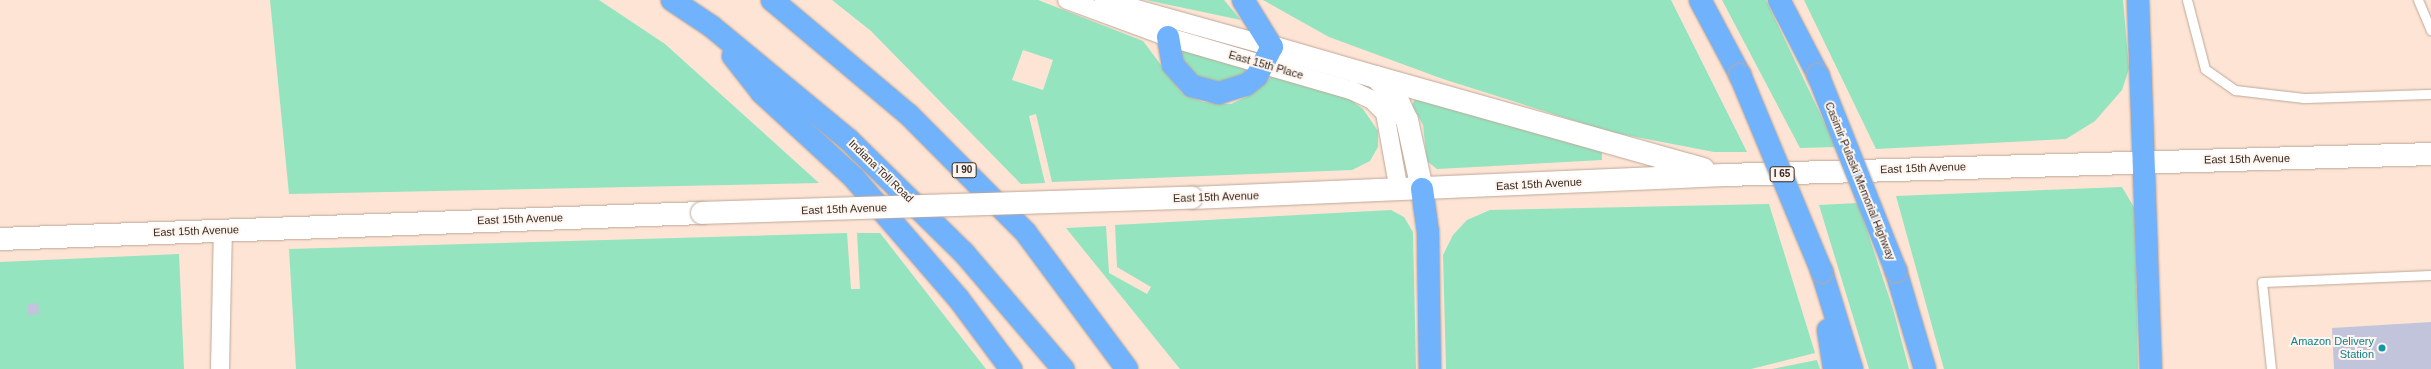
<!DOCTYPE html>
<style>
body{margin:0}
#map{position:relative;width:2431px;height:369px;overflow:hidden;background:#fde4d4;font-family:Helvetica,sans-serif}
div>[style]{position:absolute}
.green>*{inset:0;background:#94e4bf}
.building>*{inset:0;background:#c2c4dc}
.roads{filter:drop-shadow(0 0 1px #bfa899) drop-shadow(0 0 1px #bfa899)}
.lane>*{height:9px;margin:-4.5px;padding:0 4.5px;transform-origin:4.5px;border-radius:4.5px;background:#fff}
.street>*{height:18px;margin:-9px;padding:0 9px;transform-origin:9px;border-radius:9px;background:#fff}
.secondary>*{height:22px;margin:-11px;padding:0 11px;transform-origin:11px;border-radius:11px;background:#fff}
.highway>*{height:22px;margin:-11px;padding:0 11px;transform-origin:11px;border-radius:11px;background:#71b2fd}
.bridges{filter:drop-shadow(0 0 1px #bfa899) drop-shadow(0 0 1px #bfa899)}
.secondary-bridge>*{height:22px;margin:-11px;padding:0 11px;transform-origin:11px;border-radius:11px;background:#fff}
.highway-bridge>*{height:22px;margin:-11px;padding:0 11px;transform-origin:11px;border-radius:11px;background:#71b2fd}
.dots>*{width:11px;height:11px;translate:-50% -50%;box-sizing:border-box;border:2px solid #fff5ee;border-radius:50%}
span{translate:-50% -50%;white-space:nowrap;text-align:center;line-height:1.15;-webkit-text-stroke:4px #fff5ee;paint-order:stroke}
.shield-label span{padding:1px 3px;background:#fff5ee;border:1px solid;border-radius:3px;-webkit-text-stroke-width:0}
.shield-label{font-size:10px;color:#332a24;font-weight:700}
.street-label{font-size:11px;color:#332a24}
.culture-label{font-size:11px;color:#0d838f}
.right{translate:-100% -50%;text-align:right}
</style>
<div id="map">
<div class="green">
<div style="clip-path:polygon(270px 0,599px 0,665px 44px,819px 183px,289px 194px)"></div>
<div style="clip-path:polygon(evenodd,832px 0,1038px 0,1143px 41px,1182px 93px,1203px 102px,1231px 104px,1254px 93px,1272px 76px,1348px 98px,1363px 109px,1378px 131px,1378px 147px,1370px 161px,1352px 170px,1052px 182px,1036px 114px,1029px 116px,1045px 183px,1021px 184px,871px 31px,832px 0,1023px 50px,1053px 60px,1043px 90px,1012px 80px,1023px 50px)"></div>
<div style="clip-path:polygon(1146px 0,1224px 0,1241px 20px)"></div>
<div style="clip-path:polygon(1263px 0,1671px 0,1747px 152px,1714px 152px,1610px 132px,1443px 79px,1329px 37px)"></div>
<div style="clip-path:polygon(1722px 0,1766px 0,1836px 147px,1800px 148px)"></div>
<div style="clip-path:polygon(1804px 0,2123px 0,2129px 69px,2122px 90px,2095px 121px,2066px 139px,1876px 149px)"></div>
<div style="clip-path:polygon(1181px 49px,1247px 69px,1241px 76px,1223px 82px,1207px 81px,1197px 77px,1181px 58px)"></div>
<div style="clip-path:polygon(1416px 97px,1602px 152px,1602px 160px,1437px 169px,1427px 161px,1423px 125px,1412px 105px)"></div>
<div style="clip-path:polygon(2122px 187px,2135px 209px,2138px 369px,1944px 369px,1896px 196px)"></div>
<div style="clip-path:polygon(1858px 203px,1893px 309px,1909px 369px,1869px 369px,1819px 205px)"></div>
<div style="clip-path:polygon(1769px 204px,1815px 353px,1751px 369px,1446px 369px,1443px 255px,1453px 235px,1467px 220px,1490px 210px)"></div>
<div style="clip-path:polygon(1391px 210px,1404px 217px,1413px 232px,1416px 369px,1180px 369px,1066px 228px,1106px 226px,1109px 273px,1147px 294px,1151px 287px,1117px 267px,1115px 225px)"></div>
<div style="clip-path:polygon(847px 233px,851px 289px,860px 289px,857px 233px,880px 233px,986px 369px,296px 369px,289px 249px)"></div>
<div style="clip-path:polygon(179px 254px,184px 369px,0 369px,0 262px)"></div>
<div style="clip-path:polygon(1817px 360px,1820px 369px,1772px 369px)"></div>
</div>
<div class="building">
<div style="clip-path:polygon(38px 303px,39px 314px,28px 315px,28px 304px)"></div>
<div style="clip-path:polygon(2431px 322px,2431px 369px,2334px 369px,2332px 328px)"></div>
</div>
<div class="roads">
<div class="lane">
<div style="left:2187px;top:0;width:71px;rotate:75.4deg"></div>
<div style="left:2205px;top:69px;width:37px;rotate:35deg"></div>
<div style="left:2235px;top:90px;width:69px;rotate:6.6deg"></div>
<div style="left:2304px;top:98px;width:127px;rotate:-1.8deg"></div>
<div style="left:2418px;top:0;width:33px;rotate:67deg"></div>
<div style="left:2271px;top:369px;width:87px;rotate:-95.9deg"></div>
<div style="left:2262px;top:282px;width:169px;rotate:-2.4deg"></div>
</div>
<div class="street">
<div style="left:1067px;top:0;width:108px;rotate:20.1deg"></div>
<div style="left:1168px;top:37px;width:191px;rotate:16.2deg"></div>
<div style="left:1351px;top:90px;width:23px;rotate:25deg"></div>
<div style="left:1372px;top:100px;width:18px;rotate:45deg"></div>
<div style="left:1385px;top:113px;width:79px;rotate:79.8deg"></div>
<div style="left:1104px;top:0;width:174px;rotate:15.6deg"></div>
<div style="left:220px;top:369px;width:139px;rotate:-88.8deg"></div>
</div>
<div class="secondary">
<div style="left:1272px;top:47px;width:108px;rotate:16.1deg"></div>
<div style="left:1376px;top:77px;width:30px;rotate:46deg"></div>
<div style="left:1397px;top:99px;width:23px;rotate:65deg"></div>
<div style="left:1407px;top:120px;width:71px;rotate:77.7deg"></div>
<div style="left:1376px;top:77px;width:340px;rotate:15.7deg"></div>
<div style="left:1192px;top:198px;width:533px;rotate:-2.47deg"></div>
<div style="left:1725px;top:175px;width:706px;rotate:-1.7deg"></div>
<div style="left:0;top:239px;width:702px;rotate:-2.12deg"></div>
</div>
<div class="highway">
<div style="left:672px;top:0;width:47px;rotate:33.7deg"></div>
<div style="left:711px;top:26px;width:179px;rotate:39.6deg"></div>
<div style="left:849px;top:140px;width:161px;rotate:44.5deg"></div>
<div style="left:964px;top:253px;width:153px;rotate:49.5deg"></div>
<div style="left:772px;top:0;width:179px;rotate:40deg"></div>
<div style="left:909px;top:115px;width:166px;rotate:45.2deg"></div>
<div style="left:1026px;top:233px;width:169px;rotate:53.4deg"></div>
<div style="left:1700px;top:0;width:85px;rotate:61.9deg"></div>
<div style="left:1779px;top:0;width:85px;rotate:62.5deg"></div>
<div style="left:2138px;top:0;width:369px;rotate:88deg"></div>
<div style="left:1168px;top:37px;width:28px;rotate:80deg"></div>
<div style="left:1173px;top:65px;width:28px;rotate:48deg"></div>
<div style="left:1192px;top:86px;width:28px;rotate:15deg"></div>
<div style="left:1219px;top:93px;width:28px;rotate:-17deg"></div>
<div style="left:1246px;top:85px;width:14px;rotate:-39deg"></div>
<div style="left:1257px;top:76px;width:33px;rotate:-63deg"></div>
<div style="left:1272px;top:47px;width:55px;rotate:-121.7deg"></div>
<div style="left:733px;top:56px;width:47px;rotate:51.9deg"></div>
<div style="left:762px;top:93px;width:125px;rotate:42.7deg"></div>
<div style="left:854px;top:178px;width:159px;rotate:49.1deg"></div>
<div style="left:958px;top:298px;width:89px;rotate:53.3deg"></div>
<div style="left:1422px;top:189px;width:43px;rotate:82.1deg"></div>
<div style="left:1428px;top:232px;width:137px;rotate:89.2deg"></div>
<div style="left:1896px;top:271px;width:102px;rotate:73.5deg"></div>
<div style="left:1822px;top:272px;width:102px;rotate:72.8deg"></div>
<div style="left:1828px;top:330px;width:39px;rotate:81deg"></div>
</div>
</div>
<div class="bridges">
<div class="secondary-bridge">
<div style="left:702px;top:213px;width:490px;rotate:-1.8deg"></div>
</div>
<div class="highway-bridge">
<div style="left:1740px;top:75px;width:213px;rotate:67.4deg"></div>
<div style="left:1818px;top:75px;width:211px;rotate:68.3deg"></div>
</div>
</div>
<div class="dots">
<div style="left:2382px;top:348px;background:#0f9aa8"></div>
</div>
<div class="shield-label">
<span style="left:964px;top:170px">I 90</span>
<span style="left:1782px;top:174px">I 65</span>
</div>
<div class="street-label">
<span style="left:1266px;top:65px;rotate:16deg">East 15th Place</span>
<span style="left:2247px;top:159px;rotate:-1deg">East 15th Avenue</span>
<span style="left:1923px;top:168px;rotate:-2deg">East 15th Avenue</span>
<span style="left:881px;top:171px;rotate:44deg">Indiana Toll Road</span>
<span style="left:1860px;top:181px;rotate:68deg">Casimir Pulaski Memorial Highway</span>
<span style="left:1539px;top:184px;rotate:-3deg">East 15th Avenue</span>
<span style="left:1216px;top:197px;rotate:-2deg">East 15th Avenue</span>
<span style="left:844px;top:209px;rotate:-2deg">East 15th Avenue</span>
<span style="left:520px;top:219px;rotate:-2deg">East 15th Avenue</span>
<span style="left:196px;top:231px;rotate:-2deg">East 15th Avenue</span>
</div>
<div class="culture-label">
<span class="right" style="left:2374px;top:348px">Amazon Delivery<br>Station</span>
</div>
</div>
